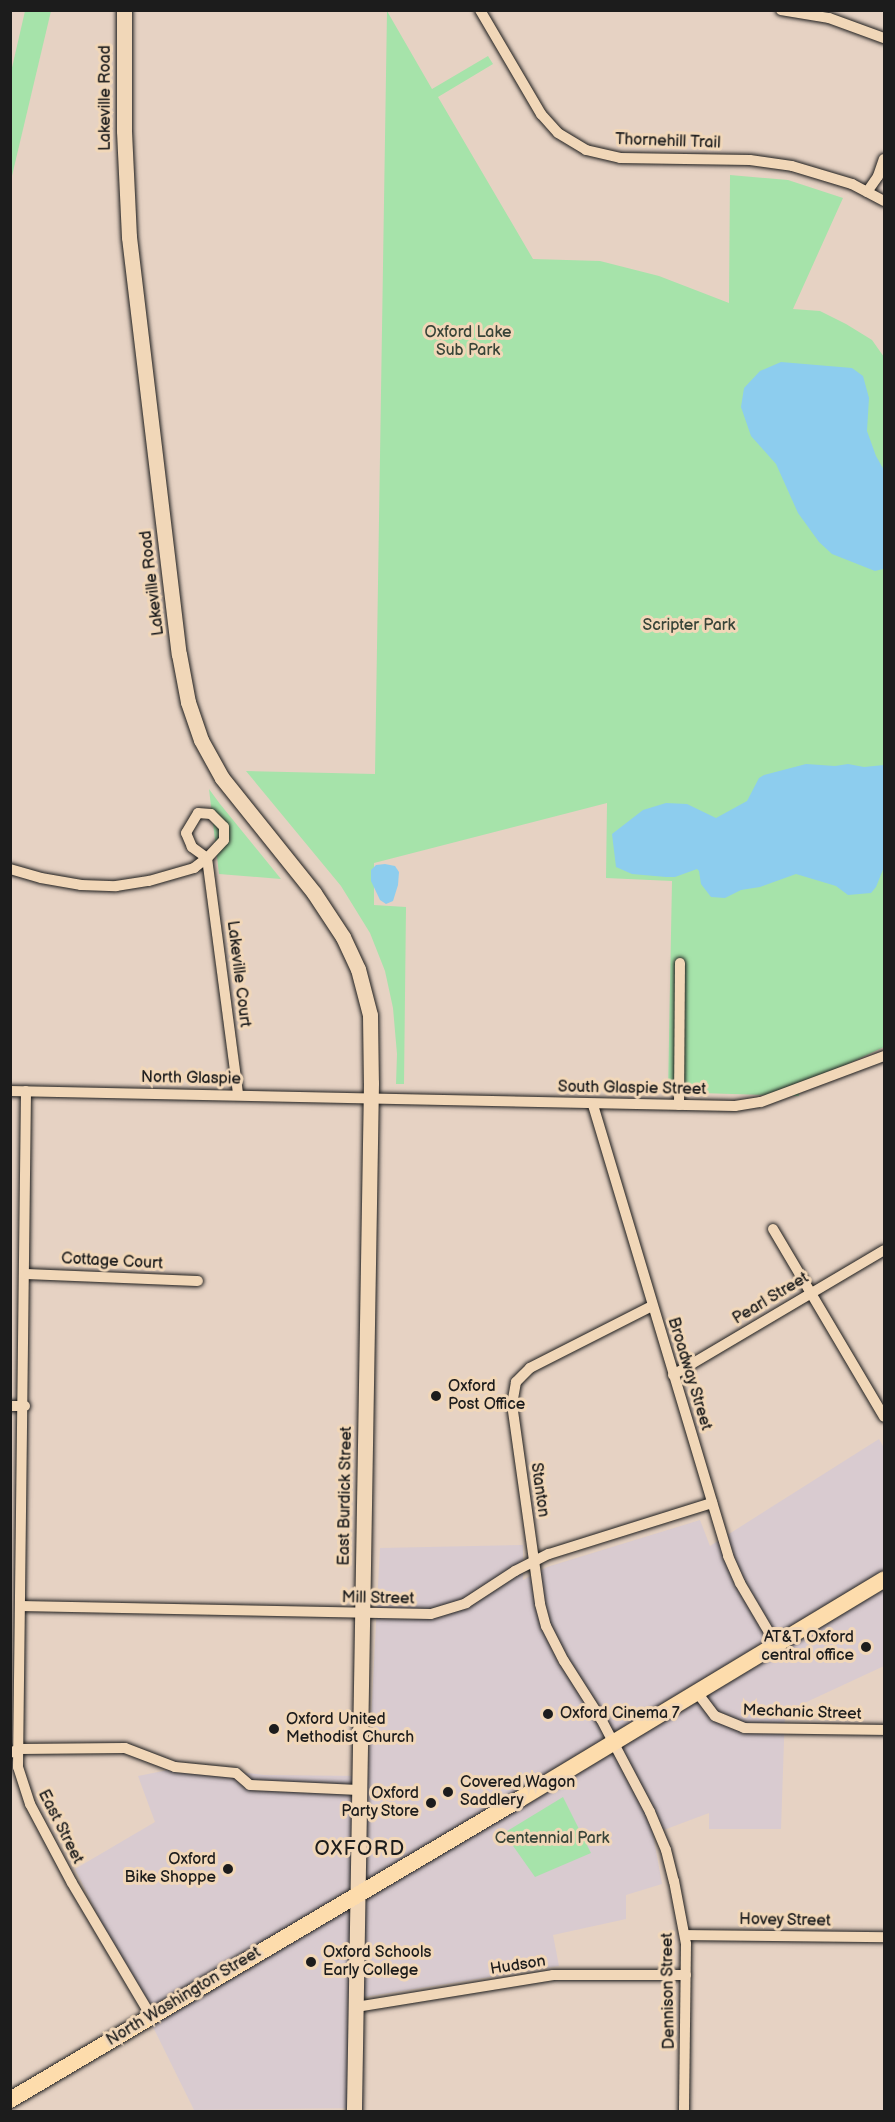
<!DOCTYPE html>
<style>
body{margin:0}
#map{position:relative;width:895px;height:2122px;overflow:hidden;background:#e6d2c3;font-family:"Balsamiq Sans",sans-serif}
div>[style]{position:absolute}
.built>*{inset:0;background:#d9cbd0}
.green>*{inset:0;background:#a6e3aa}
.water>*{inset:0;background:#8dcdee}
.roads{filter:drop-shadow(0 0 2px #1c1c1c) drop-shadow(0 0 2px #1c1c1c)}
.street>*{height:10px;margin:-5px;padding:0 5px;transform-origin:5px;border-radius:5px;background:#f1d7b8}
.secondary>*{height:15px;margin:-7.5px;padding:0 7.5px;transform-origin:7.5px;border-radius:7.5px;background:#f1d7b8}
.primary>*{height:16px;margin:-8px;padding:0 8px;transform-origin:8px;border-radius:8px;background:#fddcac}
.dots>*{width:16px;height:16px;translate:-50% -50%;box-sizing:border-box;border:3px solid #f1d7b8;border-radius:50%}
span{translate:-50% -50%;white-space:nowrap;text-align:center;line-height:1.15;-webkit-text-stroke:6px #f1d7b8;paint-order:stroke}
.street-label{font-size:16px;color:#1c1c1c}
.park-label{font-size:16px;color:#384438}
.poi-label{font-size:16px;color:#1c1c1c}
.left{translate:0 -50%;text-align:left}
.right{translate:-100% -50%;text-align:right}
.quarter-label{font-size:20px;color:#1c1c1c;letter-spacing:1.5px}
.frame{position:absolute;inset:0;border:12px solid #1c1c1c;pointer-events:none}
</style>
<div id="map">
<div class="built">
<div style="clip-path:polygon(879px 1439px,884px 1448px,884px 1666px,785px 1712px,781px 1829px,709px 1829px,709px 1813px,653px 1834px,662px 1884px,626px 1895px,626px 1919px,553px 1935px,559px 1966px,364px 1997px,363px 2108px,194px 2110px,75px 1869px,155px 1822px,138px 1776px,188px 1766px,264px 1775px,368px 1776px,380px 1548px,523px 1545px,523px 1580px,547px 1567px,700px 1520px,710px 1546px)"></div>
</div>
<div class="green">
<div style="clip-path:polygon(25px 11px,51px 11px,11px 180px,11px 72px)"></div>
<div style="clip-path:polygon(387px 11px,432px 89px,488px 56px,493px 64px,438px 97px,533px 259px,600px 261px,659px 276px,729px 303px,730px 175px,788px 180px,843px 198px,793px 309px,820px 311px,846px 324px,872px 340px,884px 357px,884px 1047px,799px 1087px,799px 1096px,668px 1092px,672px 881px,606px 878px,607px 803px,374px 863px,374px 905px,406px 907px,404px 1084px,396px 1084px,397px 1054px,393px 1008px,385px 971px,370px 933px,341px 886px,246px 771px,375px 774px)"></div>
<div style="clip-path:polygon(209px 789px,220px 804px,281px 879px,219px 874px)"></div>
<div style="clip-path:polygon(563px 1797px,591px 1853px,535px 1877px,504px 1833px)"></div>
</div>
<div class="water">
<div style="clip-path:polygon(781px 362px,852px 368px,863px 376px,869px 398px,867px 431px,876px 456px,884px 470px,883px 569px,875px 571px,832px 554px,819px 542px,798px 513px,776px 464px,751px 436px,741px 407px,744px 388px,760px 371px)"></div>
<div style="clip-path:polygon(806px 764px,835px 766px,848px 764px,864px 767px,884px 765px,884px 867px,876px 887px,871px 893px,848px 895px,836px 886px,796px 874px,760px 887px,741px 890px,725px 898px,711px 897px,701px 884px,699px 871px,697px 869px,675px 877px,666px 877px,632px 874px,616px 867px,612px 834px,643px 810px,666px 803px,687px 804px,716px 818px,747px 801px,759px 778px,764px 775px)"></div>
<div style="clip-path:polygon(385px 864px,395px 866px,399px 872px,398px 885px,393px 901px,386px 904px,380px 900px,371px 881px,371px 870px,376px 865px)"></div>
</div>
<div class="roads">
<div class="street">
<div style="left:480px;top:10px;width:121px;rotate:59.6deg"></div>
<div style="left:541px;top:114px;width:25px;rotate:48deg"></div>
<div style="left:558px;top:133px;width:33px;rotate:31deg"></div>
<div style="left:586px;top:150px;width:35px;rotate:13deg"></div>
<div style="left:620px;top:158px;width:130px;rotate:0.9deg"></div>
<div style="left:750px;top:160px;width:42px;rotate:8.1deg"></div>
<div style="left:792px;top:166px;width:63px;rotate:16.7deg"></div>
<div style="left:852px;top:184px;width:36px;rotate:28deg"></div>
<div style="left:781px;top:10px;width:49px;rotate:9.5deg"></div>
<div style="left:829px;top:18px;width:59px;rotate:20deg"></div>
<div style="left:867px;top:192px;width:19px;rotate:-55deg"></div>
<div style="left:878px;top:176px;width:18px;rotate:-71deg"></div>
<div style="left:10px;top:869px;width:32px;rotate:16deg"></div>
<div style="left:41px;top:878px;width:41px;rotate:9.9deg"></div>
<div style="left:81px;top:885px;width:35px;rotate:2deg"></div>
<div style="left:116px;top:886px;width:33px;rotate:-9deg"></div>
<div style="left:149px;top:881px;width:47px;rotate:-16.1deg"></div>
<div style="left:194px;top:868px;width:16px;rotate:-38deg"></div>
<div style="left:207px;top:858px;width:19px;rotate:-144deg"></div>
<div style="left:192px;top:847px;width:15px;rotate:-113deg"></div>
<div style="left:186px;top:833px;width:23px;rotate:-59deg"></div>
<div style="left:198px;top:813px;width:13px;rotate:4deg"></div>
<div style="left:211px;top:814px;width:18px;rotate:45deg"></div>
<div style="left:224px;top:827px;width:13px;rotate:90deg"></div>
<div style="left:224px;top:840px;width:25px;rotate:133deg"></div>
<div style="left:207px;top:858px;width:238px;rotate:82.5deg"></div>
<div style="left:10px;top:1091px;width:725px;rotate:1.19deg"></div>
<div style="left:735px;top:1106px;width:26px;rotate:-9deg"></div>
<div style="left:761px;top:1102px;width:131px;rotate:-20.5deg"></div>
<div style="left:26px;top:1091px;width:676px;rotate:90.68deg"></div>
<div style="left:18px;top:1767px;width:39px;rotate:72deg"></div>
<div style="left:30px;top:1804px;width:89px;rotate:62deg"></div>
<div style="left:72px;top:1883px;width:155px;rotate:59.3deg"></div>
<div style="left:593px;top:1105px;width:471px;rotate:73.3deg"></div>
<div style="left:728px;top:1556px;width:30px;rotate:66deg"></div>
<div style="left:740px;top:1583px;width:71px;rotate:59.5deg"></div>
<div style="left:679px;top:1105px;width:142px;rotate:-89.6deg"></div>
<div style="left:773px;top:1229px;width:218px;rotate:59.4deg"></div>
<div style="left:25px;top:1274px;width:173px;rotate:2.3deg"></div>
<div style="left:652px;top:1306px;width:137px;rotate:153.1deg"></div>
<div style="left:530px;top:1368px;width:20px;rotate:135deg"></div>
<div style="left:516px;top:1382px;width:22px;rotate:100deg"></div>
<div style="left:512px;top:1404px;width:202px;rotate:82deg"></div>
<div style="left:540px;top:1604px;width:23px;rotate:75deg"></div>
<div style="left:546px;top:1626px;width:39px;rotate:63deg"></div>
<div style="left:564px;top:1661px;width:69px;rotate:57.5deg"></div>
<div style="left:601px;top:1719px;width:105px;rotate:62.2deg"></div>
<div style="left:650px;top:1812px;width:41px;rotate:67.2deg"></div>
<div style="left:666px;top:1850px;width:32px;rotate:76deg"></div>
<div style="left:674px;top:1881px;width:64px;rotate:79.2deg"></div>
<div style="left:686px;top:1944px;width:168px;rotate:90.7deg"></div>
<div style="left:673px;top:1375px;width:245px;rotate:-30.6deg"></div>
<div style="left:10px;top:1406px;width:15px"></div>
<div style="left:20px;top:1606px;width:411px;rotate:1.1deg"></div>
<div style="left:431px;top:1614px;width:37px;rotate:-17deg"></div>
<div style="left:466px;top:1603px;width:59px;rotate:-33.1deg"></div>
<div style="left:515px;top:1571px;width:38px;rotate:-27deg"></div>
<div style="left:549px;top:1554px;width:171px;rotate:-17.4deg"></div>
<div style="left:696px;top:1691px;width:31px;rotate:53deg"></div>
<div style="left:715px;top:1716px;width:31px;rotate:22deg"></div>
<div style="left:744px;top:1728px;width:140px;rotate:0.8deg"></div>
<div style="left:10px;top:1753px;width:10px;rotate:-24deg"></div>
<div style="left:19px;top:1749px;width:106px;rotate:-0.5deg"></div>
<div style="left:125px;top:1748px;width:53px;rotate:20.8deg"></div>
<div style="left:175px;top:1767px;width:61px;rotate:5.6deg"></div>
<div style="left:236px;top:1773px;width:18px;rotate:41deg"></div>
<div style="left:250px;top:1785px;width:109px;rotate:2.6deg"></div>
<div style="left:685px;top:1935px;width:199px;rotate:0.6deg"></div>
<div style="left:356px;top:2007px;width:200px;rotate:-9.2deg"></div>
<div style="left:553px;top:1975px;width:133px"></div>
</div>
<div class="secondary">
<div style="left:124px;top:10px;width:121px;rotate:90deg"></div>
<div style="left:124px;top:131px;width:106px;rotate:87.3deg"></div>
<div style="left:129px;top:237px;width:420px;rotate:83.2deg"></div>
<div style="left:179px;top:654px;width:49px;rotate:79.4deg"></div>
<div style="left:188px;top:702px;width:40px;rotate:71.1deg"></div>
<div style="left:201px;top:740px;width:43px;rotate:61.1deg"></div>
<div style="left:222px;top:778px;width:147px;rotate:51.3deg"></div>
<div style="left:314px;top:893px;width:53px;rotate:56.6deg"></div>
<div style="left:343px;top:937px;width:35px;rotate:65deg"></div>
<div style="left:358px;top:969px;width:48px;rotate:75.4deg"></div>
<div style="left:370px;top:1015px;width:68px;rotate:89.2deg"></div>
<div style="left:371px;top:1083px;width:1029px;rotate:90.95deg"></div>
</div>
<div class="primary">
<div style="left:10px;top:2100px;width:592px;rotate:-30.55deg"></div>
<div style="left:520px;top:1799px;width:425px;rotate:-31.1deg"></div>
</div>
</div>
<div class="dots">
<div style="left:436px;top:1396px;background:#1c1c1c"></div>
<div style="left:866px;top:1647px;background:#1c1c1c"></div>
<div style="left:548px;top:1714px;background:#1c1c1c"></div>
<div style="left:274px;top:1729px;background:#1c1c1c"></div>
<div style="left:448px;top:1792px;background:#1c1c1c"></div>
<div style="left:431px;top:1803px;background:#1c1c1c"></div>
<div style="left:228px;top:1869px;background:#1c1c1c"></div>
<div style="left:311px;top:1962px;background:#1c1c1c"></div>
</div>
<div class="street-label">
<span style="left:106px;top:98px;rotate:-90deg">Lakeville Road</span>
<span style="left:668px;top:142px;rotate:2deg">Thornehill Trail</span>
<span style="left:153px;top:583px;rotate:-97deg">Lakeville Road</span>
<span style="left:238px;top:974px;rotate:83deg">Lakeville Court</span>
<span style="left:191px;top:1079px;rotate:1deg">North Glaspie</span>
<span style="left:632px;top:1089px;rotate:1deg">South Glaspie Street</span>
<span style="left:112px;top:1262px;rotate:3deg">Cottage Court</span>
<span style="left:771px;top:1299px;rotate:-31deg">Pearl Street</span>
<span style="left:689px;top:1374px;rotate:73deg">Broadway Street</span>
<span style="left:539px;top:1490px;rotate:82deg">Stanton</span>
<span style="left:346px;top:1496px;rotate:-89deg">East Burdick Street</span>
<span style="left:378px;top:1599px;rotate:1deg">Mill Street</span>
<span style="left:802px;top:1713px;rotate:2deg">Mechanic Street</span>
<span style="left:60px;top:1827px;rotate:63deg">East Street</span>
<span style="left:785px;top:1921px;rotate:1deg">Hovey Street</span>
<span style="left:518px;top:1966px;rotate:-9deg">Hudson</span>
<span style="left:669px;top:1991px;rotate:-91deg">Dennison Street</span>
<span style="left:184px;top:1997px;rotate:-31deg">North Washington Street</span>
</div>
<div class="park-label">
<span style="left:468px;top:342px">Oxford Lake<br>Sub Park</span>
<span style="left:689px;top:626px">Scripter Park</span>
<span style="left:552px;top:1839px">Centennial Park</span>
</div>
<div class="poi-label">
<span class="left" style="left:448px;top:1396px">Oxford<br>Post Office</span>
<span class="right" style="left:854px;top:1647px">AT&amp;T Oxford<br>central office</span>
<span class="left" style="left:560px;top:1714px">Oxford Cinema 7</span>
<span class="left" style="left:286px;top:1729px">Oxford United<br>Methodist Church</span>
<span class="left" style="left:460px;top:1792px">Covered Wagon<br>Saddlery</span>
<span class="right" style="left:419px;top:1803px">Oxford<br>Party Store</span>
<span class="right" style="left:216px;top:1869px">Oxford<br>Bike Shoppe</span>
<span class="left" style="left:323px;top:1962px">Oxford Schools<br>Early College</span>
</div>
<div class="quarter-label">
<span style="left:360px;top:1849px">OXFORD</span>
</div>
<div class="frame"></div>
</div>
